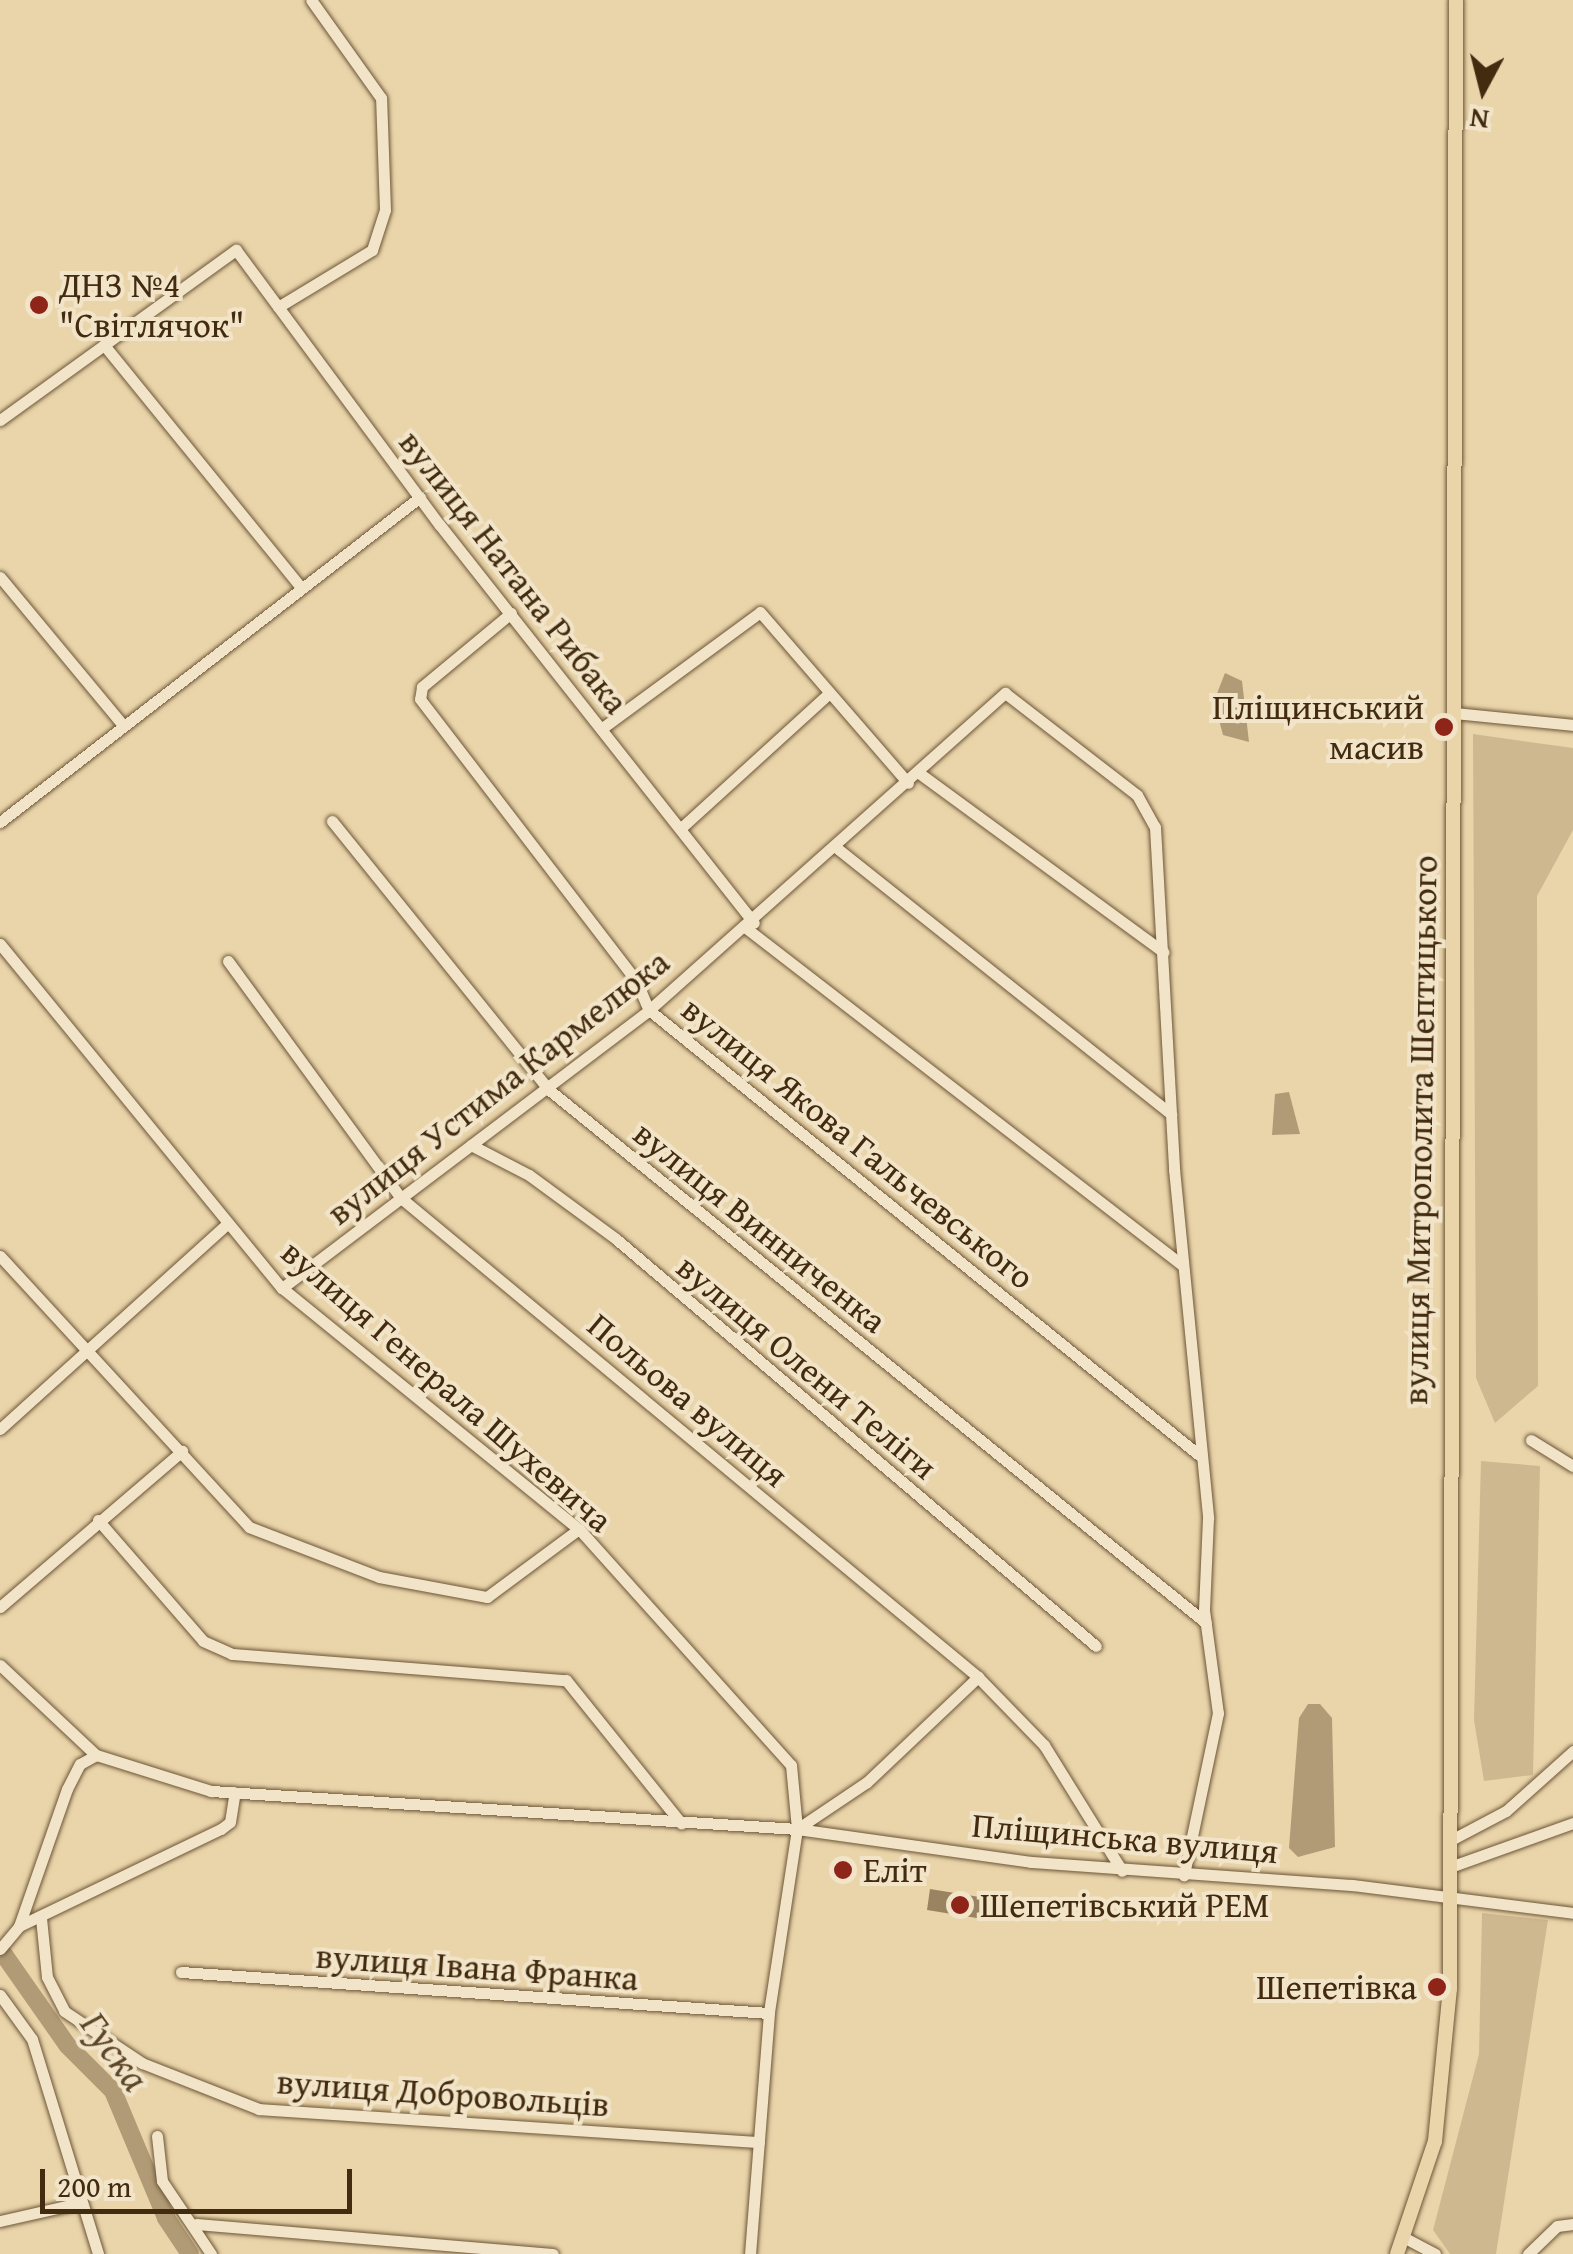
<!DOCTYPE html>
<meta charset="utf-8">
<style>
body{margin:0}
#map{position:relative;width:1573px;height:2254px;overflow:hidden;background:#ead5ab;font-family:"Gentium Book Plus",serif}
div>[style]{position:absolute}
.green>*{inset:0;background:#ceb890}
.water>*{inset:0;background:#b19b76}
.river>*{height:18px;margin:-9px;padding:0 9px;transform-origin:9px;border-radius:9px;background:#b19b76}
.building>*{inset:0;background:#9a8360}
.roads{filter:drop-shadow(0 0 2px #6d5636) drop-shadow(0 0 2px #6d5636)}
.minor>*{height:11px;margin:-5.5px;padding:0 5.5px;transform-origin:5.5px;border-radius:5.5px;background:#f1e4c8}
.major>*{height:14px;margin:-7px;padding:0 7px;transform-origin:7px;border-radius:7px;background:#ead5ab}
.dots>*{width:28px;height:28px;translate:-50% -50%;box-sizing:border-box;border:5px solid #f1e4c8;border-radius:50%}
span{translate:-50% -50%;white-space:nowrap;text-align:center;line-height:1.15;-webkit-text-stroke:8px #f1e4c8;paint-order:stroke}
.poi-label{font-size:35px;color:#432b0f}
.left{translate:0 -50%;text-align:left}
.right{translate:-100% -50%;text-align:right}
.street-label{font-size:35px;color:#432b0f}
.water-label{font-size:38px;color:#5e4729;font-style:italic}
.north{position:absolute;left:1433px;top:40px;width:100px;height:100px;-webkit-text-stroke:8px #f1e4c8;paint-order:stroke;rotate:187deg;font-size:28px;font-weight:700;line-height:40px;text-align:center;color:#432b0f}
.north::after{content:'';display:block;margin:auto;width:35px;height:45px;background:#432b0f;clip-path:polygon(50% 0,100% 100%,50% 72%,0 100%)}
.scale{position:absolute;left:40px;top:2169px;width:312px;height:45px;box-sizing:border-box;border:5px solid #432b0f;border-top:0;padding-left:12px;font-size:30px;line-height:35px;white-space:nowrap;color:#432b0f;-webkit-text-stroke:8px #f1e4c8;paint-order:stroke}
</style>
<div id="map">
<div class="green">
<div style="clip-path:polygon(1473px 734px,1573px 748px,1573px 830px,1537px 896px,1538px 1386px,1495px 1423px,1476px 1378px)"></div>
<div style="clip-path:polygon(1481px 1461px,1540px 1466px,1533px 1775px,1484px 1781px,1474px 1720px)"></div>
<div style="clip-path:polygon(1482px 1913px,1548px 1920px,1496px 2254px,1450px 2254px,1433px 2230px,1479px 2054px)"></div>
</div>
<div class="water">
<div style="clip-path:polygon(1225px 673px,1242px 681px,1249px 742px,1223px 735px,1214px 701px)"></div>
<div style="clip-path:polygon(1289px 1092px,1300px 1134px,1272px 1135px,1275px 1094px)"></div>
<div style="clip-path:polygon(1308px 1704px,1320px 1704px,1332px 1718px,1335px 1847px,1298px 1857px,1289px 1848px,1299px 1718px)"></div>
</div>
<div class="river">
<div style="left:0;top:1949px;width:118px;rotate:55deg"></div>
<div style="left:68px;top:2046px;width:64px;rotate:45deg"></div>
<div style="left:113px;top:2091px;width:138px;rotate:67.3deg"></div>
<div style="left:166px;top:2218px;width:43px;rotate:56.3deg"></div>
</div>
<div class="building">
<div style="clip-path:polygon(930px 1889px,992px 1899px,989px 1920px,927px 1910px)"></div>
</div>
<div class="roads">
<div class="minor">
<div style="left:278px;top:307px;width:110px;rotate:-31.2deg"></div>
<div style="left:372px;top:250px;width:42px;rotate:-72deg"></div>
<div style="left:385px;top:210px;width:112px;rotate:-92deg"></div>
<div style="left:381px;top:98px;width:120px;rotate:-125.5deg"></div>
<div style="left:104px;top:345px;width:311px;rotate:50.9deg"></div>
<div style="left:0;top:420px;width:291px;rotate:-35.8deg"></div>
<div style="left:236px;top:250px;width:341px;rotate:53.5deg"></div>
<div style="left:439px;top:524px;width:508px;rotate:51.71deg"></div>
<div style="left:0;top:577px;width:191px;rotate:50.3deg"></div>
<div style="left:511px;top:613px;width:116px;rotate:140.3deg"></div>
<div style="left:422px;top:687px;width:12px;rotate:99deg"></div>
<div style="left:420px;top:699px;width:354px;rotate:52.5deg"></div>
<div style="left:636px;top:980px;width:33px;rotate:67deg"></div>
<div style="left:649px;top:1010px;width:707px;rotate:38.98deg"></div>
<div style="left:1455px;top:713px;width:119px;rotate:5.8deg"></div>
<div style="left:601px;top:729px;width:197px;rotate:-36.3deg"></div>
<div style="left:760px;top:612px;width:226px;rotate:49.1deg"></div>
<div style="left:919px;top:773px;width:303px;rotate:36.2deg"></div>
<div style="left:332px;top:821px;width:344px;rotate:51.1deg"></div>
<div style="left:548px;top:1089px;width:847px;rotate:39.06deg"></div>
<div style="left:0;top:822px;width:531px;rotate:-37.73deg"></div>
<div style="left:681px;top:828px;width:197px;rotate:-42.3deg"></div>
<div style="left:838px;top:849px;width:426px;rotate:38.5deg"></div>
<div style="left:746px;top:928px;width:551px;rotate:37.7deg"></div>
<div style="left:0;top:944px;width:445px;rotate:50.7deg"></div>
<div style="left:282px;top:1288px;width:382px;rotate:39.1deg"></div>
<div style="left:579px;top:1529px;width:317px;rotate:48.1deg"></div>
<div style="left:791px;top:1765px;width:64px;rotate:84.6deg"></div>
<div style="left:797px;top:1829px;width:186px;rotate:98.7deg"></div>
<div style="left:769px;top:2013px;width:242px;rotate:94.5deg"></div>
<div style="left:228px;top:961px;width:293px;rotate:53.9deg"></div>
<div style="left:401px;top:1198px;width:750px;rotate:39.7deg"></div>
<div style="left:978px;top:1677px;width:95px;rotate:45.9deg"></div>
<div style="left:1044px;top:1745px;width:148px;rotate:58.2deg"></div>
<div style="left:471px;top:1145px;width:65px;rotate:27.3deg"></div>
<div style="left:529px;top:1175px;width:108px;rotate:36.3deg"></div>
<div style="left:616px;top:1239px;width:629px;rotate:40.3deg"></div>
<div style="left:0;top:1256px;width:368px;rotate:47.4deg"></div>
<div style="left:249px;top:1527px;width:139px;rotate:21deg"></div>
<div style="left:379px;top:1577px;width:110px;rotate:10.5deg"></div>
<div style="left:487px;top:1597px;width:114px;rotate:-36.5deg"></div>
<div style="left:282px;top:1288px;width:460px;rotate:-37.1deg"></div>
<div style="left:649px;top:1010px;width:477px;rotate:-41.7deg"></div>
<div style="left:1005px;top:693px;width:167px;rotate:37.7deg"></div>
<div style="left:1137px;top:795px;width:37px;rotate:61deg"></div>
<div style="left:1155px;top:827px;width:343px;rotate:86.8deg"></div>
<div style="left:1174px;top:1169px;width:351px;rotate:84.4deg"></div>
<div style="left:1208px;top:1518px;width:92px;rotate:92.5deg"></div>
<div style="left:1204px;top:1610px;width:104px;rotate:82.3deg"></div>
<div style="left:1218px;top:1713px;width:166px;rotate:101.9deg"></div>
<div style="left:0;top:1429px;width:306px;rotate:-42.1deg"></div>
<div style="left:1531px;top:1440px;width:49px;rotate:31.8deg"></div>
<div style="left:98px;top:1520px;width:160px;rotate:49deg"></div>
<div style="left:203px;top:1641px;width:32px;rotate:24deg"></div>
<div style="left:232px;top:1654px;width:335px;rotate:4.5deg"></div>
<div style="left:566px;top:1680px;width:184px;rotate:51.2deg"></div>
<div style="left:0;top:1607px;width:240px;rotate:-40.6deg"></div>
<div style="left:0;top:1665px;width:132px;rotate:43.2deg"></div>
<div style="left:96px;top:1755px;width:121px;rotate:17.4deg"></div>
<div style="left:211px;top:1791px;width:587px;rotate:3.71deg"></div>
<div style="left:797px;top:1829px;width:236px;rotate:8deg"></div>
<div style="left:1031px;top:1862px;width:322px;rotate:4.1deg"></div>
<div style="left:1352px;top:1885px;width:223px;rotate:7.2deg"></div>
<div style="left:797px;top:1829px;width:84px;rotate:-33.9deg"></div>
<div style="left:867px;top:1782px;width:153px;rotate:-43.4deg"></div>
<div style="left:1449px;top:1841px;width:64px;rotate:-27.8deg"></div>
<div style="left:1506px;top:1811px;width:90px;rotate:-41.8deg"></div>
<div style="left:1450px;top:1867px;width:131px;rotate:-19.7deg"></div>
<div style="left:41px;top:1918px;width:59px;rotate:84.2deg"></div>
<div style="left:47px;top:1977px;width:38px;rotate:63deg"></div>
<div style="left:64px;top:2011px;width:94px;rotate:33.7deg"></div>
<div style="left:142px;top:2063px;width:126px;rotate:21.5deg"></div>
<div style="left:259px;top:2109px;width:501px;rotate:3.78deg"></div>
<div style="left:19px;top:1926px;width:224px;rotate:-25.7deg"></div>
<div style="left:221px;top:1829px;width:11px;rotate:-38deg"></div>
<div style="left:230px;top:1822px;width:30px;rotate:-81deg"></div>
<div style="left:0;top:1949px;width:30px;rotate:-50deg"></div>
<div style="left:19px;top:1926px;width:145px;rotate:-70.7deg"></div>
<div style="left:67px;top:1789px;width:28px;rotate:-63deg"></div>
<div style="left:80px;top:1764px;width:18px;rotate:-29deg"></div>
<div style="left:181px;top:1972px;width:589px;rotate:3.99deg"></div>
<div style="left:0;top:1995px;width:54px;rotate:54deg"></div>
<div style="left:32px;top:2039px;width:225px;rotate:72.9deg"></div>
<div style="left:157px;top:2136px;width:45px;rotate:83.7deg"></div>
<div style="left:162px;top:2181px;width:88px;rotate:56.1deg"></div>
<div style="left:0;top:2221px;width:82px;rotate:-12.7deg"></div>
<div style="left:196px;top:2224px;width:358px;rotate:4.8deg"></div>
<div style="left:1405px;top:2238px;width:34px;rotate:28deg"></div>
<div style="left:1528px;top:2254px;width:40px;rotate:-44deg"></div>
<div style="left:1557px;top:2226px;width:16px;rotate:-7deg"></div>
</div>
<div class="major">
<div style="left:1397px;top:2254px;width:119px;rotate:-71.4deg"></div>
<div style="left:1435px;top:2141px;width:153px;rotate:-84.4deg"></div>
<div style="left:1450px;top:1989px;width:1989px;rotate:-89.83deg"></div>
</div>
</div>
<div class="dots">
<div style="left:39px;top:305px;background:#8f2418"></div>
<div style="left:1444px;top:727px;background:#8f2418"></div>
<div style="left:843px;top:1870px;background:#8f2418"></div>
<div style="left:960px;top:1905px;background:#8f2418"></div>
<div style="left:1437px;top:1987px;background:#8f2418"></div>
</div>
<div class="poi-label">
<span class="left" style="left:59px;top:305px">ДНЗ №4<br>"Світлячок"</span>
<span class="right" style="left:1424px;top:727px">Пліщинський<br>масив</span>
<span class="left" style="left:863px;top:1870px">Еліт</span>
<span class="left" style="left:980px;top:1905px">Шепетівський РЕМ</span>
<span class="right" style="left:1417px;top:1987px">Шепетівка</span>
</div>
<div class="street-label">
<span style="left:514px;top:572px;rotate:52deg">вулиця Натана Рибака</span>
<span style="left:498px;top:1087px;rotate:-38deg">вулиця Устима Кармелюка</span>
<span style="left:1420px;top:1130px;rotate:-89deg">вулиця Митрополита Шептицького</span>
<span style="left:858px;top:1143px;rotate:39deg">вулиця Якова Гальчевського</span>
<span style="left:760px;top:1227px;rotate:39deg">вулиця Винниченка</span>
<span style="left:807px;top:1367px;rotate:40deg">вулиця Олени Теліги</span>
<span style="left:447px;top:1386px;rotate:41deg">вулиця Генерала Шухевича</span>
<span style="left:688px;top:1400px;rotate:40deg">Польова вулиця</span>
<span style="left:1125px;top:1838px;rotate:5deg">Пліщинська вулиця</span>
<span style="left:477px;top:1967px;rotate:4deg">вулиця Івана Франка</span>
<span style="left:443px;top:2093px;rotate:4deg">вулиця Добровольців</span>
</div>
<div class="water-label">
<span style="left:115px;top:2051px;rotate:54deg">Гуска</span>
</div>
<div class="north">N</div>
<div class="scale">200 m</div>
</div>
